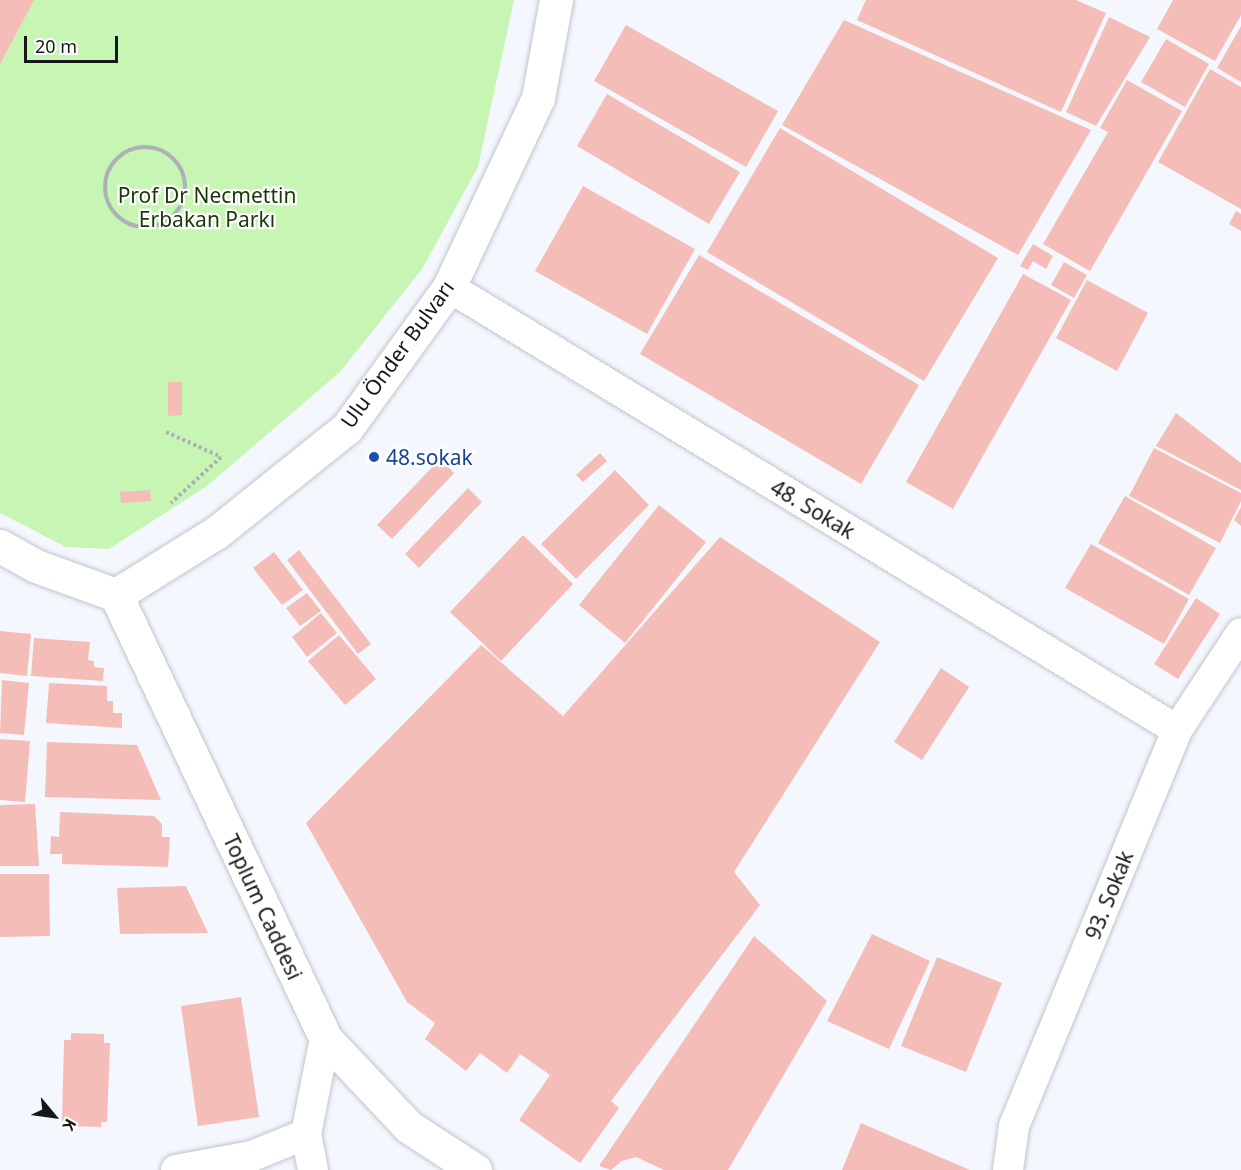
<!DOCTYPE html>
<meta charset="utf-8">
<style>
body{margin:0}
#map{position:relative;width:1241px;height:1170px;overflow:hidden;background:#f4f8fe;font-family:"Noto Sans",sans-serif}
div>[style]{position:absolute}
.green>*{inset:0;background:#c7f5b3}
.building>*{inset:0;background:#f5bdb7}
.path>*{height:4px;margin-top:-2px;transform-origin:0;background:repeating-linear-gradient(90deg,#adb0b5 0 3px,transparent 0 6px)}
.path>.ring{margin:-2px;padding:0;box-sizing:content-box;background:none;border:4px solid #adb0b5;border-radius:50%}
.roads{filter:drop-shadow(0 0 2px #c1c5cc) drop-shadow(0 0 2px #c1c5cc)}
.minor>*{height:30px;margin:-15px;padding:0 15px;transform-origin:15px;border-radius:15px;background:#fff}
.tertiary>*{height:33px;margin:-16.5px;padding:0 16.5px;transform-origin:16.5px;border-radius:16.5px;background:#fff}
.dots>*{width:16px;height:16px;translate:-50% -50%;box-sizing:border-box;border:3px solid #fff;border-radius:50%}
span{translate:-50% -50%;white-space:nowrap;text-align:center;line-height:1.15;-webkit-text-stroke:4.5px #fff;paint-order:stroke}
.park-label{font-size:21px;color:#193806}
.street-label{font-size:21px;color:#16171a}
.transit-label{font-size:21px;color:#164399}
.left{translate:0 -50%;text-align:left}
.north{position:absolute;left:24px;top:1086px;width:60px;height:60px;-webkit-text-stroke:4px #fff;paint-order:stroke;rotate:119deg;font-size:16px;font-weight:700;line-height:24px;text-align:center;color:#16171a}
.north::after{content:'';display:block;margin:auto;width:21px;height:27px;background:#16171a;clip-path:polygon(50% 0,100% 100%,50% 72%,0 100%)}
.scale{position:absolute;left:24px;top:36px;width:94px;height:27px;box-sizing:border-box;border:3px solid #16171a;border-top:0;padding-left:8px;font-size:18px;line-height:21px;white-space:nowrap;color:#16171a;-webkit-text-stroke:4px #fff;paint-order:stroke}
</style>
<div id="map">
<div class="green">
<div style="clip-path:polygon(0 0,514px 0,478px 167px,422px 269px,340px 372px,207px 486px,109px 549px,66px 547px,0 513px)"></div>
</div>
<div class="building">
<div style="clip-path:polygon(0 0,34px 0,0 64px)"></div>
<div style="clip-path:polygon(866px 0,1076px 0,1106px 13px,1061px 112px,857px 20px)"></div>
<div style="clip-path:polygon(1173px 0,1241px 0,1241px 15px,1215px 61px,1157px 29px)"></div>
<div style="clip-path:polygon(1109px 17px,1150px 37px,1096px 126px,1066px 112px)"></div>
<div style="clip-path:polygon(844px 20px,1091px 130px,1018px 255px,782px 125px)"></div>
<div style="clip-path:polygon(626px 25px,778px 111px,746px 167px,594px 81px)"></div>
<div style="clip-path:polygon(1241px 26px,1241px 82px,1217px 68px)"></div>
<div style="clip-path:polygon(1166px 39px,1209px 64px,1185px 107px,1141px 82px)"></div>
<div style="clip-path:polygon(1210px 69px,1241px 87px,1241px 209px,1158px 162px)"></div>
<div style="clip-path:polygon(1127px 80px,1182px 111px,1090px 271px,1043px 244px,1108px 132px,1100px 128px)"></div>
<div style="clip-path:polygon(607px 94px,740px 172px,709px 224px,577px 146px)"></div>
<div style="clip-path:polygon(780px 128px,998px 258px,924px 381px,707px 252px)"></div>
<div style="clip-path:polygon(583px 186px,695px 249px,647px 334px,535px 271px)"></div>
<div style="clip-path:polygon(1236px 211px,1241px 214px,1241px 231px,1229px 224px)"></div>
<div style="clip-path:polygon(1033px 244px,1053px 256px,1046px 269px,1033px 261px,1028px 270px,1020px 266px)"></div>
<div style="clip-path:polygon(699px 255px,919px 385px,861px 484px,640px 354px)"></div>
<div style="clip-path:polygon(1064px 262px,1087px 275px,1074px 298px,1051px 285px)"></div>
<div style="clip-path:polygon(1023px 274px,1071px 300px,953px 509px,906px 482px)"></div>
<div style="clip-path:polygon(1087px 280px,1148px 313px,1117px 371px,1056px 338px)"></div>
<div style="clip-path:polygon(168px 382px,182px 382px,182px 415px,168px 416px)"></div>
<div style="clip-path:polygon(1176px 413px,1241px 463px,1241px 490px,1156px 446px)"></div>
<div style="clip-path:polygon(1154px 448px,1241px 493px,1241px 501px,1220px 543px,1129px 496px)"></div>
<div style="clip-path:polygon(600px 453px,607px 461px,583px 482px,576px 475px)"></div>
<div style="clip-path:polygon(440px 459px,454px 473px,392px 539px,377px 525px)"></div>
<div style="clip-path:polygon(615px 470px,649px 505px,576px 579px,541px 544px)"></div>
<div style="clip-path:polygon(468px 488px,482px 502px,419px 568px,405px 554px)"></div>
<div style="clip-path:polygon(150px 490px,151px 501px,121px 503px,120px 492px)"></div>
<div style="clip-path:polygon(1125px 496px,1216px 548px,1189px 595px,1098px 543px)"></div>
<div style="clip-path:polygon(659px 505px,706px 542px,625px 643px,579px 605px)"></div>
<div style="clip-path:polygon(1241px 507px,1241px 526px,1234px 520px)"></div>
<div style="clip-path:polygon(523px 535px,573px 584px,501px 661px,450px 612px)"></div>
<div style="clip-path:polygon(720px 537px,880px 642px,734px 872px,760px 905px,611px 1101px,619px 1108px,580px 1163px,519px 1120px,550px 1075px,520px 1054px,507px 1073px,480px 1053px,466px 1071px,425px 1039px,435px 1023px,407px 1002px,306px 823px,481px 645px,563px 716px)"></div>
<div style="clip-path:polygon(1091px 544px,1189px 599px,1164px 644px,1065px 588px)"></div>
<div style="clip-path:polygon(299px 550px,371px 644px,358px 654px,287px 560px)"></div>
<div style="clip-path:polygon(274px 552px,303px 590px,282px 605px,253px 568px)"></div>
<div style="clip-path:polygon(307px 593px,321px 611px,300px 626px,286px 608px)"></div>
<div style="clip-path:polygon(1196px 598px,1220px 614px,1178px 679px,1154px 664px)"></div>
<div style="clip-path:polygon(321px 613px,337px 633px,307px 657px,292px 637px)"></div>
<div style="clip-path:polygon(0 631px,31px 634px,27px 676px,0 673px)"></div>
<div style="clip-path:polygon(339px 635px,376px 679px,345px 705px,308px 661px)"></div>
<div style="clip-path:polygon(34px 638px,90px 642px,88px 660px,94px 661px,94px 667px,104px 668px,103px 681px,31px 676px)"></div>
<div style="clip-path:polygon(941px 668px,969px 687px,922px 760px,894px 742px)"></div>
<div style="clip-path:polygon(2px 680px,29px 683px,24px 735px,0 733px)"></div>
<div style="clip-path:polygon(49px 683px,107px 686px,107px 701px,113px 701px,113px 713px,122px 713px,122px 728px,46px 723px)"></div>
<div style="clip-path:polygon(0 739px,30px 741px,25px 802px,0 800px)"></div>
<div style="clip-path:polygon(47px 742px,137px 745px,161px 800px,45px 797px)"></div>
<div style="clip-path:polygon(35px 804px,39px 866px,0 866px,0 805px)"></div>
<div style="clip-path:polygon(60px 812px,154px 816px,162px 824px,162px 837px,170px 837px,168px 867px,62px 864px,62px 854px,50px 854px,51px 836px,59px 837px)"></div>
<div style="clip-path:polygon(0 874px,49px 874px,50px 936px,0 937px)"></div>
<div style="clip-path:polygon(186px 886px,208px 933px,120px 934px,117px 888px)"></div>
<div style="clip-path:polygon(872px 934px,930px 961px,889px 1049px,827px 1021px)"></div>
<div style="clip-path:polygon(754px 936px,827px 1001px,728px 1170px,664px 1170px,636px 1157px,622px 1161px,611px 1170px,599px 1166px)"></div>
<div style="clip-path:polygon(937px 957px,1002px 983px,966px 1072px,901px 1046px)"></div>
<div style="clip-path:polygon(241px 997px,259px 1117px,198px 1126px,181px 1006px)"></div>
<div style="clip-path:polygon(71px 1033px,104px 1034px,104px 1043px,110px 1043px,107px 1122px,101px 1122px,101px 1127px,67px 1126px,67px 1122px,62px 1121px,64px 1040px,71px 1040px)"></div>
<div style="clip-path:polygon(861px 1123px,970px 1170px,842px 1170px)"></div>
</div>
<div class="path">
<div class="ring" style="left:105px;top:147px;width:76px;height:76px"></div>
<div style="left:166px;top:432px;width:60px;rotate:24.4deg"></div>
<div style="left:221px;top:457px;width:68px;rotate:137.4deg"></div>
</div>
<div class="roads">
<div class="minor">
<div style="left:449px;top:287px;width:852px;rotate:31.32deg"></div>
<div style="left:176px;top:1170px;width:77px;rotate:-10.4deg"></div>
<div style="left:252px;top:1156px;width:58px;rotate:-22.2deg"></div>
<div style="left:313px;top:1170px;width:37px;rotate:-101deg"></div>
<div style="left:306px;top:1134px;width:98px;rotate:-78.8deg"></div>
<div style="left:1008px;top:1170px;width:44px;rotate:-82.2deg"></div>
<div style="left:1014px;top:1126px;width:428px;rotate:-67.6deg"></div>
<div style="left:1177px;top:730px;width:116px;rotate:-56.6deg"></div>
</div>
<div class="tertiary">
<div style="left:0;top:546px;width:41px;rotate:29.1deg"></div>
<div style="left:36px;top:566px;width:85px;rotate:19.9deg"></div>
<div style="left:116px;top:595px;width:119px;rotate:-32deg"></div>
<div style="left:217px;top:532px;width:166px;rotate:-38.7deg"></div>
<div style="left:347px;top:428px;width:174px;rotate:-54.1deg"></div>
<div style="left:449px;top:287px;width:209px;rotate:-64.8deg"></div>
<div style="left:538px;top:98px;width:100px;rotate:-79.6deg"></div>
<div style="left:116px;top:595px;width:490px;rotate:64.7deg"></div>
<div style="left:325px;top:1038px;width:122px;rotate:46.7deg"></div>
<div style="left:409px;top:1127px;width:79px;rotate:33.1deg"></div>
</div>
</div>
<div class="dots">
<div style="left:374px;top:457px;background:#1a4fb4"></div>
</div>
<div class="park-label">
<span style="left:207px;top:207px">Prof Dr Necmettin<br>Erbakan Parkı</span>
</div>
<div class="street-label">
<span style="left:397px;top:354px;rotate:-54deg">Ulu Önder Bulvarı</span>
<span style="left:813px;top:509px;rotate:31deg">48. Sokak</span>
<span style="left:1109px;top:895px;rotate:-68deg">93. Sokak</span>
<span style="left:263px;top:907px;rotate:65deg">Toplum Caddesi</span>
</div>
<div class="transit-label">
<span class="left" style="left:386px;top:457px">48.sokak</span>
</div>
<div class="north">K</div>
<div class="scale">20 m</div>
</div>
